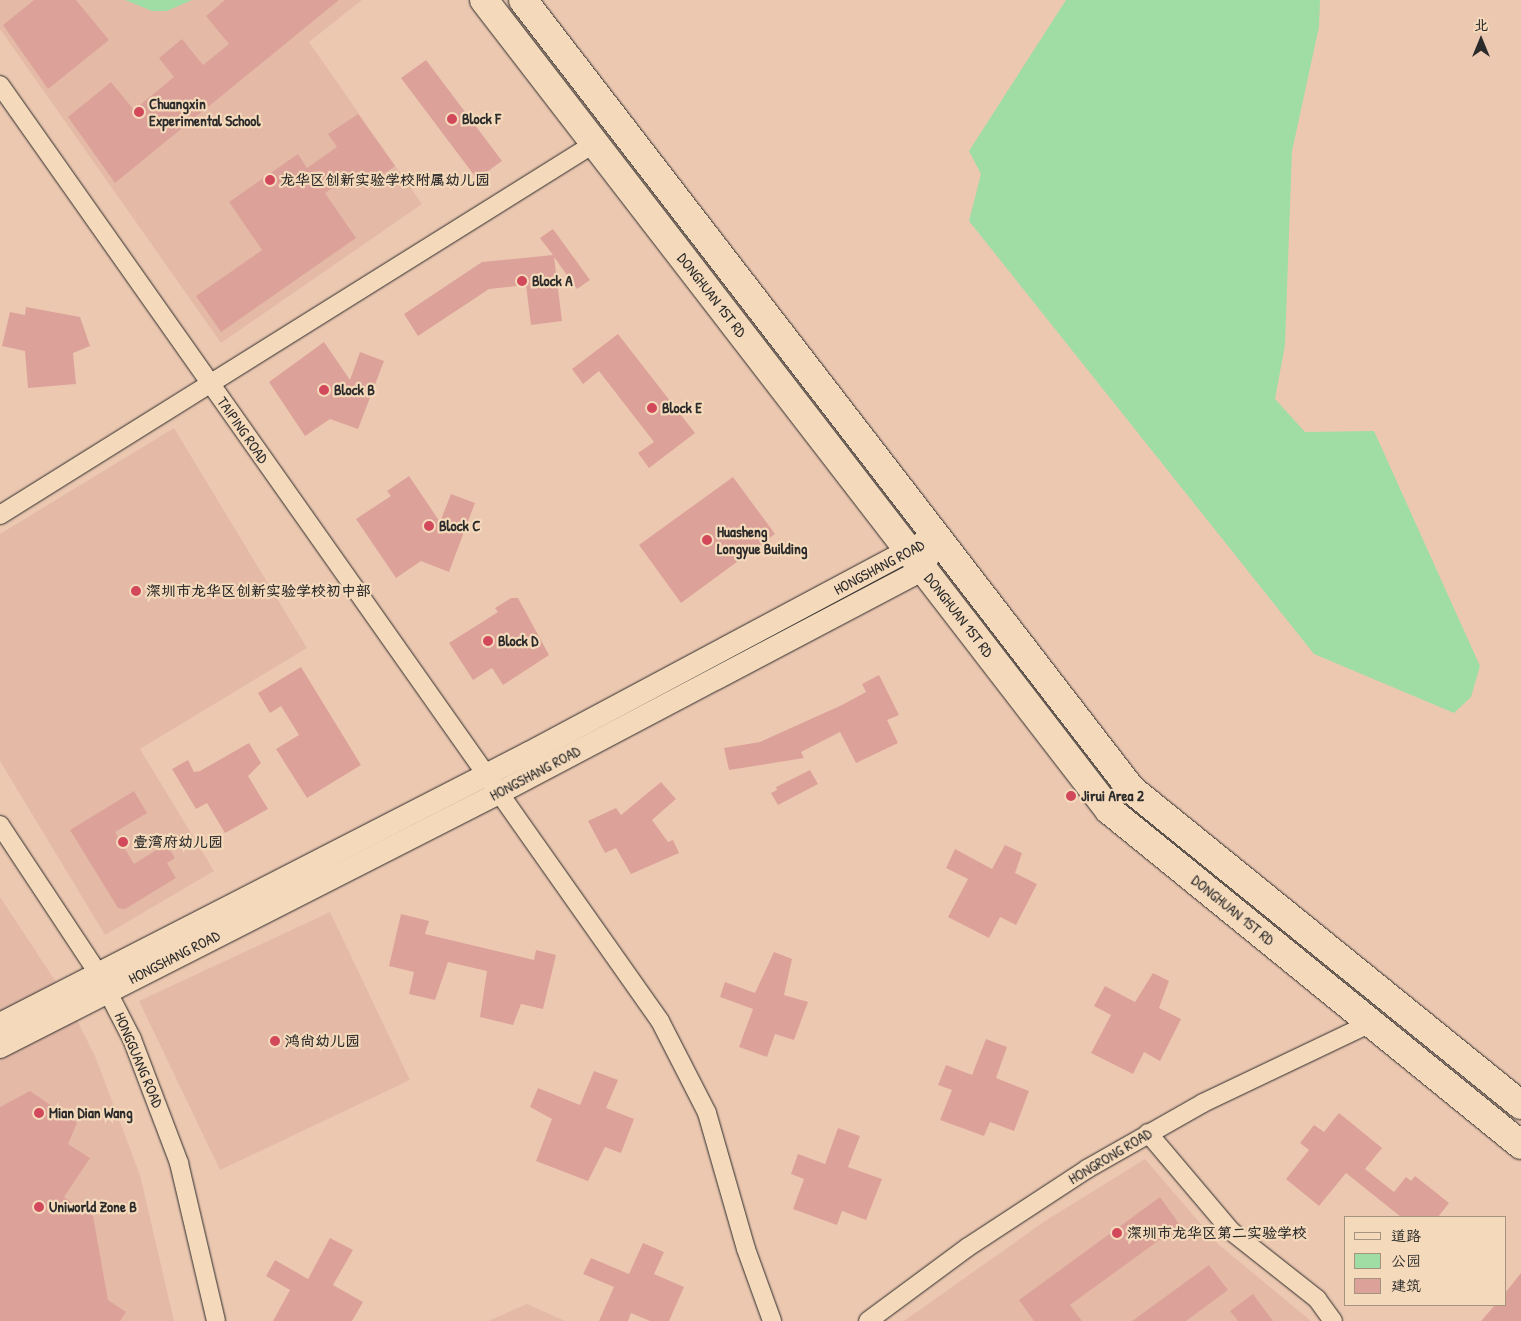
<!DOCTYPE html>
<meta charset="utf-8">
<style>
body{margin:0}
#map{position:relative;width:1521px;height:1321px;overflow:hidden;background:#edc8b1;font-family:"Patrick Hand","LXGW WenKai TC",sans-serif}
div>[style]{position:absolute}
.built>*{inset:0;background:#e4baa7}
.green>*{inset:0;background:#9fdda5}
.building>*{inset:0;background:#dca29a}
.roads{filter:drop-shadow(0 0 1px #2b2b2b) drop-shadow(0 0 1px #2b2b2b)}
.minor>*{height:18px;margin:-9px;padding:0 9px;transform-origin:9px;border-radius:9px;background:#f4d9bb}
.tertiary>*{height:22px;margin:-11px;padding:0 11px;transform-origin:11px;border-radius:11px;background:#f4d9bb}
.primary>*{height:28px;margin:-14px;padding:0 14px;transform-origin:14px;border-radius:14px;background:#f4d9bb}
.dots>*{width:14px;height:14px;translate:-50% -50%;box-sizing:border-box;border:2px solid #f4d9bb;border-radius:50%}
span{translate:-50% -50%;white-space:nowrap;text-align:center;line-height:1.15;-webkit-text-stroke:4.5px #f4d9bb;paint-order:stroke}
.poi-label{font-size:15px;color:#2b2b2b;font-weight:700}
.left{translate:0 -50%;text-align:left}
.street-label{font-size:15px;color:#2b2b2b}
.legend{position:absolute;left:1344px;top:1216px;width:162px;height:90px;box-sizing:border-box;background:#f4d9bb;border:1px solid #a49381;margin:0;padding:6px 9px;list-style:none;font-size:15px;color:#2b2b2b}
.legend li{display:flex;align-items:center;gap:10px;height:25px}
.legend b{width:25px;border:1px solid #a49381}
.north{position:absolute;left:1456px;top:15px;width:50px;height:50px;-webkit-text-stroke:4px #f4d9bb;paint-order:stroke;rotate:0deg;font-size:14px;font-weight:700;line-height:20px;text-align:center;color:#2b2b2b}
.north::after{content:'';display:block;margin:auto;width:18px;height:22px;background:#2b2b2b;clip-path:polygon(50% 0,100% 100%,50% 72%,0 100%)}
</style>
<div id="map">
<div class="built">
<div style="clip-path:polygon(0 0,362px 0,309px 42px,422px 204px,221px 343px,0 29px)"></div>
<div style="clip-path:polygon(174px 428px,307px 648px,140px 749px,214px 871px,105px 935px,0 761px,0 534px)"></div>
<div style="clip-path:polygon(0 897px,64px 994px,95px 1056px,140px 1175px,174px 1321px,0 1321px)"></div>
<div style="clip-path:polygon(330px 912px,410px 1080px,220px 1170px,139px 1001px)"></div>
<div style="clip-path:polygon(1145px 1159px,1218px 1244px,1311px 1321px,904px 1321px,1045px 1221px)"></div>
<div style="clip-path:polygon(527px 1304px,565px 1321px,488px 1321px)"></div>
</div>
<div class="green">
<div style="clip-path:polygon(125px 0,192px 0,167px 11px,152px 11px)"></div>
<div style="clip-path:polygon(1066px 0,1320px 0,1319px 27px,1292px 151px,1285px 345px,1275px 399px,1305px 432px,1374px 431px,1480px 666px,1471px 697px,1454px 713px,1314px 654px,969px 221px,981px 174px,969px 151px)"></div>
</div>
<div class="building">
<div style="clip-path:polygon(34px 0,76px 0,109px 40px,48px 89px,3px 25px)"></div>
<div style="clip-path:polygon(225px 0,339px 0,115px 183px,68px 117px,111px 82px,134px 110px,174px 77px,159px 58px,182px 39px,203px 65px,229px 44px,206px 16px)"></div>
<div style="clip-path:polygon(426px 60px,502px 161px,477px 179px,401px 78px)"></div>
<div style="clip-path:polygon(358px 114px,395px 166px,365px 187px,355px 172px,325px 193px,356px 238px,221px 332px,196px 296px,262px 250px,229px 202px,298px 154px,307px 168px,337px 147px,328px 134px)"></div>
<div style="clip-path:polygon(553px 229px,590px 280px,577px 289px,554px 257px,562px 321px,531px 325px,526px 285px,489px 289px,418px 336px,404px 314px,482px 262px,553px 255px,540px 238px)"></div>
<div style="clip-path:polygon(26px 307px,80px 317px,90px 346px,73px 353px,76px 384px,28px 388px,25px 351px,2px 346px,10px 312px,25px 315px)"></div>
<div style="clip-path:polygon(618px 334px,695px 433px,649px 468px,638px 453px,654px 442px,599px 371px,583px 384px,572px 369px)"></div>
<div style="clip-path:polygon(324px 342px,350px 380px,360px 352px,384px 361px,358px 429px,330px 419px,305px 436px,269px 382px)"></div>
<div style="clip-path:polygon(409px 476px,440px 522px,451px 494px,475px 503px,449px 572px,421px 561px,396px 578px,356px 519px,391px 496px,387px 491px)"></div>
<div style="clip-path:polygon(733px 477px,775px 534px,681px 603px,639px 545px)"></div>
<div style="clip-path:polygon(511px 598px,518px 598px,549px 655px,503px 685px,492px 668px,473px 680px,449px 643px,498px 612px,495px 608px)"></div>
<div style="clip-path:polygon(301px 667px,361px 765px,307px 798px,276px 749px,299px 735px,281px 706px,270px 713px,258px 693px)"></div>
<div style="clip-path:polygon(879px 675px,899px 715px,887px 720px,898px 743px,856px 763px,840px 732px,801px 752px,804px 758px,729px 770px,724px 748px,760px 742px,842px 705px,866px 692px,862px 684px)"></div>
<div style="clip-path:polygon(249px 743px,261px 763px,248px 776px,268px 809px,225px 833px,207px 803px,196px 809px,172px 769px,188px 760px,194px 772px,200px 771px)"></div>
<div style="clip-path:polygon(810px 770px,818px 784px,778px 805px,771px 793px,777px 790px,776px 787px)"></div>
<div style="clip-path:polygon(661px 782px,676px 799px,652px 820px,668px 842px,673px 840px,679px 853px,631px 874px,616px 848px,605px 853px,588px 821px,616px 808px,621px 815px)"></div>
<div style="clip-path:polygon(134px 791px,147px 813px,115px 832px,134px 864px,166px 844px,175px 858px,167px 863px,176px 878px,125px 909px,118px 908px,70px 830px)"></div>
<div style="clip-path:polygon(1005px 845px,1022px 853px,1015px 873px,1037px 884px,1016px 925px,1000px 917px,989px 938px,948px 917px,968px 879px,946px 868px,955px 849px,992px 869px)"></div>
<div style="clip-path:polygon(401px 914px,429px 921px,425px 934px,534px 960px,536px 950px,556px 955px,543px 1009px,521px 1004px,513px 1025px,480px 1017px,487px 971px,448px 962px,435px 1000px,409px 994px,414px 972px,389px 966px)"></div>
<div style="clip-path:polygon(774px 952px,792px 959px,784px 995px,808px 1002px,794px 1040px,775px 1034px,767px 1057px,739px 1047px,753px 1009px,720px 997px,725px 982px,755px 993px)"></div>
<div style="clip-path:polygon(1153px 973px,1169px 981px,1159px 1008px,1181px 1019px,1160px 1061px,1144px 1052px,1133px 1074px,1091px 1053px,1111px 1015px,1094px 1006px,1105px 986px,1135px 1002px)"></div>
<div style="clip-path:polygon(986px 1039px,1007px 1047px,996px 1078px,1029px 1091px,1014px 1131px,990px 1122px,984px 1136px,940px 1120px,952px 1090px,938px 1085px,946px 1065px,972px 1075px)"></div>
<div style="clip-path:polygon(594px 1071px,618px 1080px,606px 1108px,634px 1119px,621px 1153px,605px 1147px,588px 1181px,536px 1161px,552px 1119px,530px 1107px,538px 1088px,580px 1105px)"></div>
<div style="clip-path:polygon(30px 1091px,77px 1123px,68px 1144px,90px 1158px,64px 1197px,93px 1216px,108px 1300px,126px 1312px,120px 1321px,0 1321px,0 1107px)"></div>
<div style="clip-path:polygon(1339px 1113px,1382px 1148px,1365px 1169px,1394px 1192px,1406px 1177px,1411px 1181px,1415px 1176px,1449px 1203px,1438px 1217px,1401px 1217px,1346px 1173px,1319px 1206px,1286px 1179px,1309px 1150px,1300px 1143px,1314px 1125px,1324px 1132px)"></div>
<div style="clip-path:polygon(838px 1128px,860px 1136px,848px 1167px,882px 1179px,866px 1220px,842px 1211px,837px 1225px,793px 1209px,804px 1179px,791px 1174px,798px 1154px,825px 1164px)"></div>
<div style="clip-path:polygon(1160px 1197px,1180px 1225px,1070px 1305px,1082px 1321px,1034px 1321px,1019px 1300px)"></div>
<div style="clip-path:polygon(330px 1238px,353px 1250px,333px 1285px,363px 1302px,352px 1321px,273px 1321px,290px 1290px,266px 1276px,275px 1260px,308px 1279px)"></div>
<div style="clip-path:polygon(643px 1243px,664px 1252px,654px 1274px,684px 1287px,669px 1321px,650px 1321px,631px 1313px,628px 1321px,599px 1321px,614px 1287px,583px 1274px,591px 1258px,629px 1274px)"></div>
<div style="clip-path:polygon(1209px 1265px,1228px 1290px,1186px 1321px,1132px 1321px)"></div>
<div style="clip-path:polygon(1521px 1273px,1521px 1321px,1481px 1321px,1495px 1305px,1505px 1305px,1505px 1293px)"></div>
<div style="clip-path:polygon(1253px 1294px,1273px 1321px,1238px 1321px,1230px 1311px)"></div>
</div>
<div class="roads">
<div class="minor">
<div style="left:0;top:85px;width:1145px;rotate:54.81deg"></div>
<div style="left:660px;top:1021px;width:103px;rotate:62.9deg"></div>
<div style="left:707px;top:1113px;width:141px;rotate:74deg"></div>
<div style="left:746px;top:1249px;width:77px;rotate:70.1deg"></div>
<div style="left:0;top:515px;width:702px;rotate:-32.01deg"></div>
<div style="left:0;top:825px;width:178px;rotate:56.5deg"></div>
<div style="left:98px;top:973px;width:74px;rotate:62.7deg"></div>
<div style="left:132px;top:1039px;width:133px;rotate:69.2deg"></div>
<div style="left:179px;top:1163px;width:162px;rotate:76.8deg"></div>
<div style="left:1148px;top:1133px;width:128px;rotate:49.7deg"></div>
<div style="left:1231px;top:1231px;width:110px;rotate:38.3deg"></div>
<div style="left:1317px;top:1299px;width:27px;rotate:54deg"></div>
<div style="left:868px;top:1321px;width:124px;rotate:-36.5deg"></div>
<div style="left:968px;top:1247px;width:142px;rotate:-33.2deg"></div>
<div style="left:1087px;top:1169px;width:133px;rotate:-29.6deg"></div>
<div style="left:1203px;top:1103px;width:186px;rotate:-25.5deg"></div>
</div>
<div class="tertiary">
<div style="left:0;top:1024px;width:594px;rotate:-27.13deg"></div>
<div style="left:529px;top:753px;width:446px;rotate:-28.1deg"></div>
<div style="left:0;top:1047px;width:558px;rotate:-26.98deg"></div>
<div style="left:497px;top:794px;width:482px;rotate:-27.8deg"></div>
<div style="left:923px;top:569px;width:36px;rotate:-67deg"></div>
</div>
<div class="primary">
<div style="left:484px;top:0;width:1023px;rotate:52.35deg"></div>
<div style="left:1109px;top:810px;width:531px;rotate:39.11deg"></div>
<div style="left:523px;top:0;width:996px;rotate:52.38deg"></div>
<div style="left:1131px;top:789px;width:502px;rotate:39.02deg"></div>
</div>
</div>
<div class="dots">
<div style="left:139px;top:112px;background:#d1495b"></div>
<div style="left:452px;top:119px;background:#d1495b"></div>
<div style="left:270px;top:180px;background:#d1495b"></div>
<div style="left:522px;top:281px;background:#d1495b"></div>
<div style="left:324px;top:390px;background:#d1495b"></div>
<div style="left:652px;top:408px;background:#d1495b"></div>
<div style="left:429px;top:526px;background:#d1495b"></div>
<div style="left:707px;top:540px;background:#d1495b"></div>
<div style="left:136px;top:591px;background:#d1495b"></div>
<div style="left:488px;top:641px;background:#d1495b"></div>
<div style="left:1071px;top:796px;background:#d1495b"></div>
<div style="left:123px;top:842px;background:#d1495b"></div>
<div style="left:275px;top:1041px;background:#d1495b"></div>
<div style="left:39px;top:1113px;background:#d1495b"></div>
<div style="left:39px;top:1207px;background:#d1495b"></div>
<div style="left:1117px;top:1233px;background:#d1495b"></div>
</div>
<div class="poi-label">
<span class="left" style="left:149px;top:112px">Chuangxin<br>Experimental School</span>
<span class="left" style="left:462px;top:119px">Block F</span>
<span class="left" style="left:280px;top:180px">龙华区创新实验学校附属幼儿园</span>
<span class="left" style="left:532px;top:281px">Block A</span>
<span class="left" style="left:334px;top:390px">Block B</span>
<span class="left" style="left:662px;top:408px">Block E</span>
<span class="left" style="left:439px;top:526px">Block C</span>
<span class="left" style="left:717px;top:540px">Huasheng<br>Longyue Building</span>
<span class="left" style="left:146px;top:591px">深圳市龙华区创新实验学校初中部</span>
<span class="left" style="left:498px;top:641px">Block D</span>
<span class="left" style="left:1081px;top:796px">Jirui Area 2</span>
<span class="left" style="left:133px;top:842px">壹湾府幼儿园</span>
<span class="left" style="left:285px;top:1041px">鸿尚幼儿园</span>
<span class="left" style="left:49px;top:1113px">Mian Dian Wang</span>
<span class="left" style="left:49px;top:1207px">Uniworld Zone B</span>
<span class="left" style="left:1127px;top:1233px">深圳市龙华区第二实验学校</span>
</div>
<div class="street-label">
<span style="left:712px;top:295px;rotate:52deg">DONGHUAN 1ST RD</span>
<span style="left:243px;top:430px;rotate:55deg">TAIPING ROAD</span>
<span style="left:879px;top:567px;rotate:-28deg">HONGSHANG ROAD</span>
<span style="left:959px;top:615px;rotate:52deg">DONGHUAN 1ST RD</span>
<span style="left:535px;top:773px;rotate:-28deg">HONGSHANG ROAD</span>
<span style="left:1233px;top:910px;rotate:39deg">DONGHUAN 1ST RD</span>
<span style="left:174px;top:957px;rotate:-27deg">HONGSHANG ROAD</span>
<span style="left:139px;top:1060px;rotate:67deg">HONGGUANG ROAD</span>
<span style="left:1110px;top:1156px;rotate:-31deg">HONGRONG ROAD</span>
</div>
<ul class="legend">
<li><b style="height:6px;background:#f4d9bb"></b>道路</li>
<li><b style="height:14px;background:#9fdda5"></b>公园</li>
<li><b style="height:14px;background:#dca29a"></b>建筑</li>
</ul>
<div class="north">北</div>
</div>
